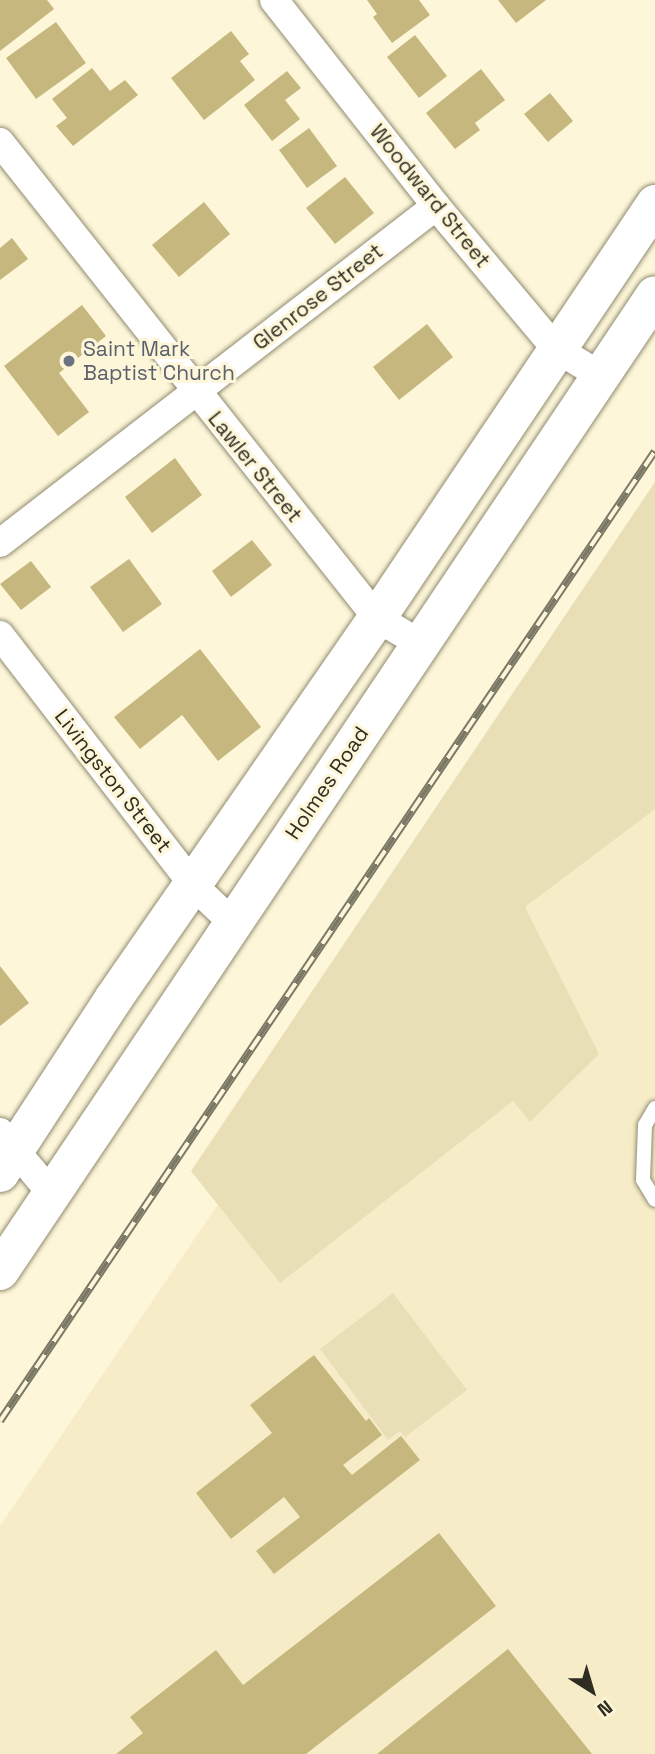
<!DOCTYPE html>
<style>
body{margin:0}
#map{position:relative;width:655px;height:1754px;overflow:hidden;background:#fdf6d9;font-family:"Space Grotesk",sans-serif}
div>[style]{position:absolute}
.built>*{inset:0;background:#f6edc8}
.green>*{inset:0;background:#e8dfb7}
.building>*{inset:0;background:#c5b77d}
.roads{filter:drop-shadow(0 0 2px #918b70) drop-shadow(0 0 2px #918b70)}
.service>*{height:14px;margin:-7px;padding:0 7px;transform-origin:7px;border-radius:7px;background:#fff}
.minor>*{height:28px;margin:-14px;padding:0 14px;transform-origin:14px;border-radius:14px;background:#fff}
.secondary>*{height:38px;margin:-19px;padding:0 19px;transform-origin:19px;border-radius:19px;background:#fff}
.rail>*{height:8px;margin-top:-4px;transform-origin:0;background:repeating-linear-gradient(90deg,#fdf6d9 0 16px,#7c7866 0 32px);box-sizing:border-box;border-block:2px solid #7c7866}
.dots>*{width:19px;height:19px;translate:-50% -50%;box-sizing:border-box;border:4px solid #fdf6d9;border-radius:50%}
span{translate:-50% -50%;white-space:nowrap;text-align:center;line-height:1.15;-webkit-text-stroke:6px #fdf6d9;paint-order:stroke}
.street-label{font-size:21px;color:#2f2d22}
.worship-label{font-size:21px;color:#5b616d}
.left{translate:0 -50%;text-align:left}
.north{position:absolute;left:557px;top:1656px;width:70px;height:70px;-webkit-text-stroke:5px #fdf6d9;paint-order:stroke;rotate:143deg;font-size:19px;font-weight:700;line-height:28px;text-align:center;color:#2f2d22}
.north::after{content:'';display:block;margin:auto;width:24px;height:32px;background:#2f2d22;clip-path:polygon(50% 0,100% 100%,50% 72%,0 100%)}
</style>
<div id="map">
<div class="built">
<div style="clip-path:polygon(655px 559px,655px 1754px,0 1754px,0 1526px)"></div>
</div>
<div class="green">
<div style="clip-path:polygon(655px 482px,655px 809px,525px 907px,599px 1054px,530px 1122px,513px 1101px,280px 1283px,191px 1171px)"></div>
<div style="clip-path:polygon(393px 1293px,467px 1390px,405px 1437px,400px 1431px,388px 1440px,320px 1349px)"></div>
</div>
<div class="building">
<div style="clip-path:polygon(0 0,47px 0,54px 9px,0 51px)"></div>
<div style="clip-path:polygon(367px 0,419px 0,430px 15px,392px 43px,373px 17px,377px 14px)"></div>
<div style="clip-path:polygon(498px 0,546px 0,516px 23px)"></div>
<div style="clip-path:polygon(56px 22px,86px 63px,36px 99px,6px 58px)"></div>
<div style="clip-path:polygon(231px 31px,249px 54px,240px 61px,255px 80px,204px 120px,171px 78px)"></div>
<div style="clip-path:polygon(415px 35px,447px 76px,419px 98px,387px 57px)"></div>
<div style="clip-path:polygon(92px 68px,110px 91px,125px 80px,138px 95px,73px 146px,56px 126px,67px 118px,52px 99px)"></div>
<div style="clip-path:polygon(481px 69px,505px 100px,475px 123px,480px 130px,455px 149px,426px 113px)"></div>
<div style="clip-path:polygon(287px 71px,301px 88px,285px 100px,300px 119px,272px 141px,244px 105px)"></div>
<div style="clip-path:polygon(550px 93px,573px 121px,548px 142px,524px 114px)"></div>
<div style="clip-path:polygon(309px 128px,337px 166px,307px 188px,279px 150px)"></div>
<div style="clip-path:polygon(345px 177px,374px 213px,335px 244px,306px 208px)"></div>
<div style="clip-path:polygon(204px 202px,230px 234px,179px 277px,152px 245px)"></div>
<div style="clip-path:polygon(12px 238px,28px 259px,0 280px,0 248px)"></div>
<div style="clip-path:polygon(82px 305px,106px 336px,59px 373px,89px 412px,58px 436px,4px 366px)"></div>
<div style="clip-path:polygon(427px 324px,453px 357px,399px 400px,373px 367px)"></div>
<div style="clip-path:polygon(175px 458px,202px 495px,152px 533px,125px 497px)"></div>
<div style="clip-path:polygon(252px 540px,272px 565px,231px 597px,212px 571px)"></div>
<div style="clip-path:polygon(129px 559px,162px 604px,123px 632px,90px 587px)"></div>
<div style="clip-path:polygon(31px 561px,51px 587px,21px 610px,0 584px)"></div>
<div style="clip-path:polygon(200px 649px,261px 727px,218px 761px,182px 715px,140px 749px,114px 717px)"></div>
<div style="clip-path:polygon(0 966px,29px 1003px,0 1026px)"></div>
<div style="clip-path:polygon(314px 1355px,366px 1421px,369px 1418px,382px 1435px,343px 1465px,352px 1475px,401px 1436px,420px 1460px,274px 1574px,256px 1551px,300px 1517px,284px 1497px,231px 1539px,196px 1493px,272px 1433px,250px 1405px)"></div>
<div style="clip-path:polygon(439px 1533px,496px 1606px,306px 1754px,116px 1754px,143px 1733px,130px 1717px,216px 1650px,243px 1685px)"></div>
<div style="clip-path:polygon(508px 1649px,592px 1754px,377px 1754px)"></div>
</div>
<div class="roads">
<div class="service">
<div style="left:655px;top:1108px;width:20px;rotate:120deg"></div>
<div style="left:645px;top:1125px;width:55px;rotate:92.1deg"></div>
<div style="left:643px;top:1180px;width:23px;rotate:59deg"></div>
</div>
<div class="minor">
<div style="left:274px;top:0;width:262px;rotate:51.8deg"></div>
<div style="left:436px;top:206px;width:185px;rotate:50deg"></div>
<div style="left:555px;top:348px;width:54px;rotate:31.3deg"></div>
<div style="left:0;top:142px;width:607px;rotate:51.62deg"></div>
<div style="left:377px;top:618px;width:51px;rotate:30.6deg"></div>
<div style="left:0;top:543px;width:551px;rotate:-37.7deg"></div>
<div style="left:0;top:635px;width:316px;rotate:52.3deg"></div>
<div style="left:193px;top:885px;width:54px;rotate:43.5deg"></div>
<div style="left:0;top:1132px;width:80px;rotate:50.1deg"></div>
</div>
<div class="secondary">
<div style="left:0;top:1173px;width:209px;rotate:-56.9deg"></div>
<div style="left:114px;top:998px;width:462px;rotate:-55.3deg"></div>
<div style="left:377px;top:618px;width:499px;rotate:-56.1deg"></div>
<div style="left:0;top:1271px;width:1175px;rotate:-56.13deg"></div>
</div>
</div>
<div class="rail">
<div style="left:0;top:1421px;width:1170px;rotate:-55.97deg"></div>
</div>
<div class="dots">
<div style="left:69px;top:361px;background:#6b7280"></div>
</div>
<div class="street-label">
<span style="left:430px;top:196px;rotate:51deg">Woodward Street</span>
<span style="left:318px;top:297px;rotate:-38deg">Glenrose Street</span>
<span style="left:255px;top:467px;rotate:51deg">Lawler Street</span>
<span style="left:113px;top:781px;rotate:52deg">Livingston Street</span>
<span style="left:327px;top:783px;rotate:-56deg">Holmes Road</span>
</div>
<div class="worship-label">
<span class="left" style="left:83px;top:361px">Saint Mark<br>Baptist Church</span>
</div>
<div class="north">N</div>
</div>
